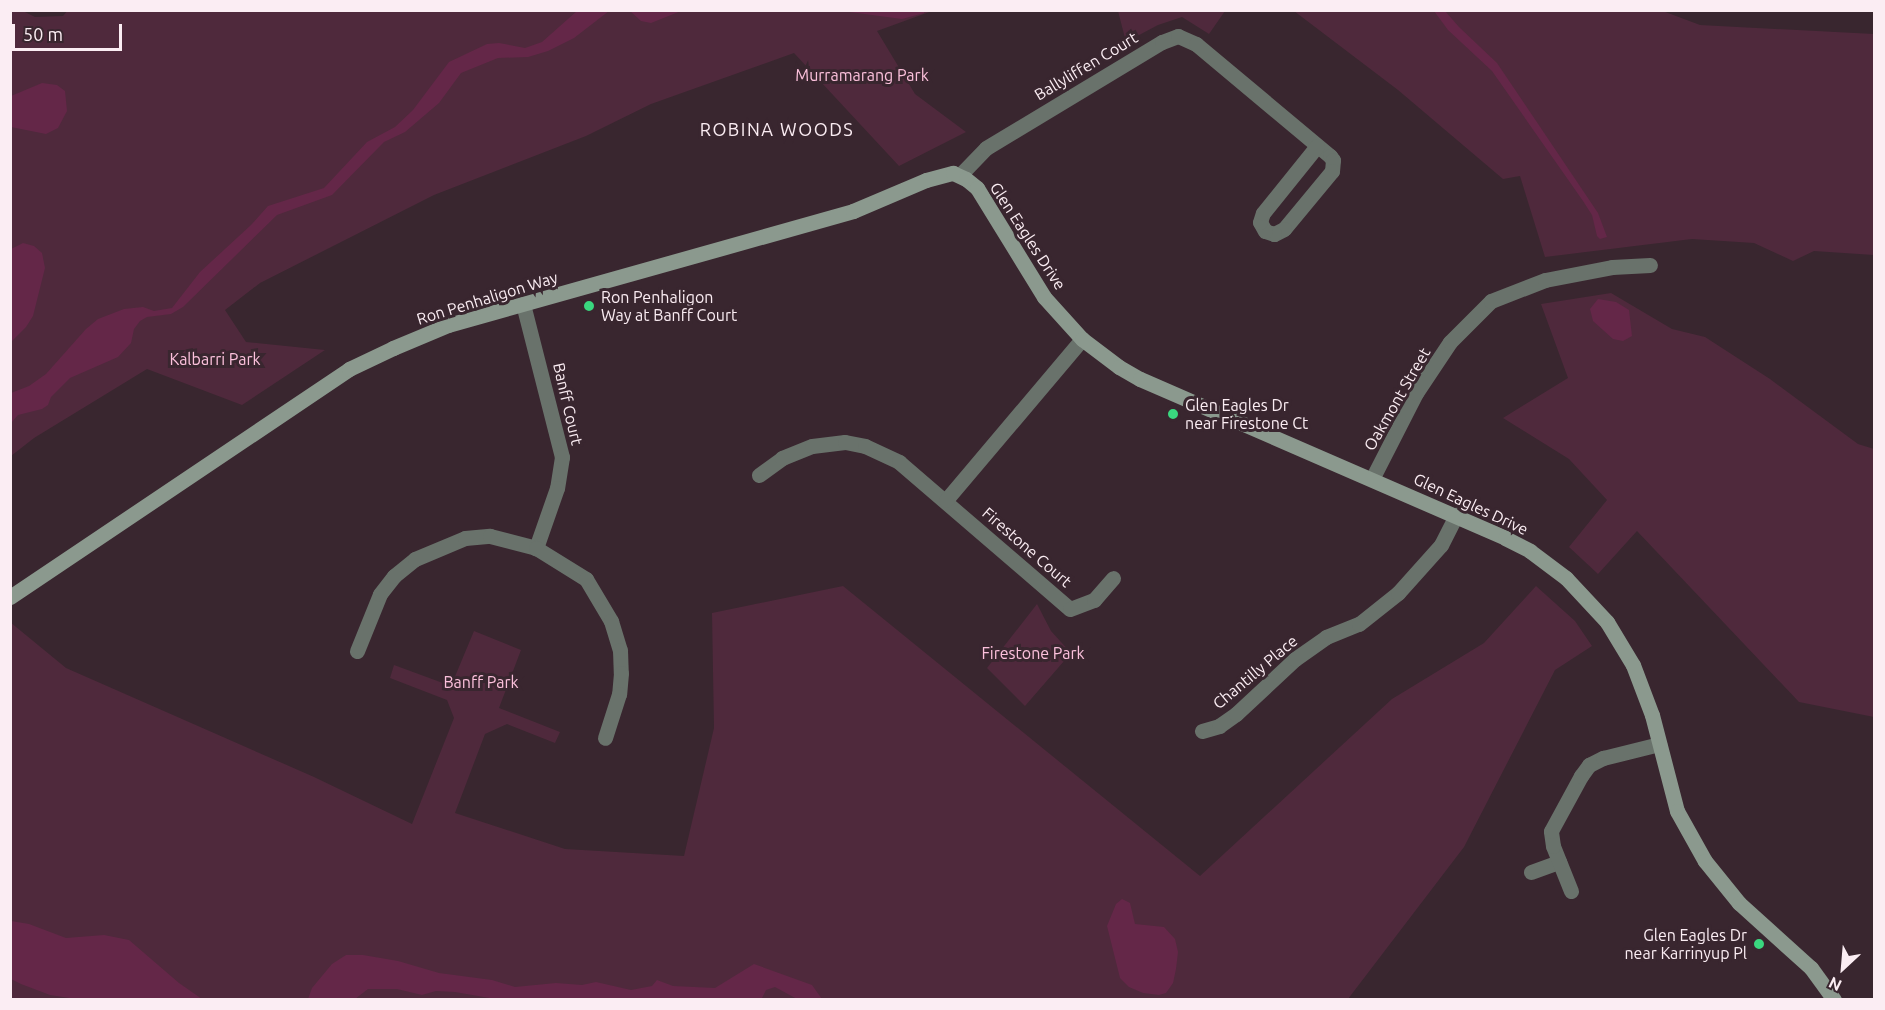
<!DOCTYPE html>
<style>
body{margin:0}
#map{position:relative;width:1885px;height:1010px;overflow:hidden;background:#39262f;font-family:Ubuntu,sans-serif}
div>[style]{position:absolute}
.green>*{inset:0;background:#4f293c}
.water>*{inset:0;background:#642748}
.street>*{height:15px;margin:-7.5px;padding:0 7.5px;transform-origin:7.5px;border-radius:7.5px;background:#69726b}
.secondary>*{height:15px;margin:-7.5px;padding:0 7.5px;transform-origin:7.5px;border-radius:7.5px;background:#8b998e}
.dots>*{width:16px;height:16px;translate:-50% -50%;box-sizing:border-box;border:3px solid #39262f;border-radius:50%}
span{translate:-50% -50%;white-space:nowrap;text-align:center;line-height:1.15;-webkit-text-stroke:6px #39262f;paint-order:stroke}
.street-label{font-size:16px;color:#fbedf3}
.park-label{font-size:16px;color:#fcc1dc}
.poi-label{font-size:16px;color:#fbedf3}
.left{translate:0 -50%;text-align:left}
.right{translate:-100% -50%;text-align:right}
.neighbourhood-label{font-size:18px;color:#fbedf3;letter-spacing:1.5px}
.frame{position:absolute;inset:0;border:12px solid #fbedf3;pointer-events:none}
.north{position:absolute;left:1813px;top:938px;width:60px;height:60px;-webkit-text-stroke:4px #39262f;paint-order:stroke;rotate:206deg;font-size:16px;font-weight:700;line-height:24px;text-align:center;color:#fbedf3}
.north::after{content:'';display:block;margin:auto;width:21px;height:27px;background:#fbedf3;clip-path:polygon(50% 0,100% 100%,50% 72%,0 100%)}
.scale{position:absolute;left:12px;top:24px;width:110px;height:27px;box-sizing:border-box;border:3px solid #fbedf3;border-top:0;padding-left:8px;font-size:18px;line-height:21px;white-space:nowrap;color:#fbedf3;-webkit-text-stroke:4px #39262f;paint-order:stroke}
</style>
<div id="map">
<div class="green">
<div style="clip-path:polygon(68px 10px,932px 11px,877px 31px,915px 94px,966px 132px,899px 166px,794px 53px,651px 104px,586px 136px,434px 195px,260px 283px,225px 310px,246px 342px,325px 350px,242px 405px,147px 369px,34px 438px,11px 456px,11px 11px,23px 11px,35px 17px,63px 16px)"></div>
<div style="clip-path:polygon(1660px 10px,1700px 25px,1874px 34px,1874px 255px,1814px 251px,1793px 261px,1754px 243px,1692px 239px,1545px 257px,1520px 176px,1503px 179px,1398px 90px,1294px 11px)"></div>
<div style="clip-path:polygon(1118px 11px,1118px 10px,1225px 11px,1209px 34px,1182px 17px,1158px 25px,1126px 42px)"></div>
<div style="clip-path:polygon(1611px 293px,1672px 329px,1705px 337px,1770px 379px,1858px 444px,1874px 449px,1874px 717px,1799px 702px,1637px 531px,1598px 574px,1569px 547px,1607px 500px,1569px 459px,1503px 418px,1568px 378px,1541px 304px)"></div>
<div style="clip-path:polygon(843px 586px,1200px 876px,1392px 699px,1484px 643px,1536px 586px,1575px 621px,1592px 646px,1555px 670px,1464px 847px,1348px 999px,11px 1000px,10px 622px,66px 668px,314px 777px,412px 824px,454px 718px,447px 700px,390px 678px,394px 665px,451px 686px,474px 631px,521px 650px,499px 708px,560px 732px,555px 743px,507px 724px,485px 734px,455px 813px,565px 849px,684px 856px,714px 728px,712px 613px)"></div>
<div style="clip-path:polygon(1037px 604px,1051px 631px,1071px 653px,1025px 706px,987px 668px)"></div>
</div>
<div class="water">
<div style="clip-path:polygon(577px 11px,609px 11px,574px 38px,548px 51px,528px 57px,498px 58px,461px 73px,439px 103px,405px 132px,384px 142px,332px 195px,277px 215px,183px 307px,171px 314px,147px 317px,140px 321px,134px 329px,131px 343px,118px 357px,70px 378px,51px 397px,48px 405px,42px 409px,18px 415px,11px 423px,11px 393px,29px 386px,46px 374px,86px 329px,98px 319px,124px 309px,143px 307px,154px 311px,172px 308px,200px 272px,251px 225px,268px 206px,324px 188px,367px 142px,395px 127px,413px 110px,449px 62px,487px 44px,499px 43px,525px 48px,542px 42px)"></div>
<div style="clip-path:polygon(630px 11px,681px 11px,651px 23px,641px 21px)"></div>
<div style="clip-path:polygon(842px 11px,841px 11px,924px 11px,924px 13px,902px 19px)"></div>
<div style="clip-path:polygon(1434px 11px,1445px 11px,1459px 27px,1497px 63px,1598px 213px,1607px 237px,1600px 239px,1597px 236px,1592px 215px,1583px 201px,1492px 71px,1448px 30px)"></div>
<div style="clip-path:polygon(42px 83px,57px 85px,65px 91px,67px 111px,58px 128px,46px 134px,11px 127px,11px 96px)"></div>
<div style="clip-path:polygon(23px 243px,34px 246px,42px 253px,45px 268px,33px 316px,26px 327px,11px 342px,11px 249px)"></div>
<div style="clip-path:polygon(1598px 299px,1616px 302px,1629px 310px,1632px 336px,1623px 341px,1613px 339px,1593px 321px,1590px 309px)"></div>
<div style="clip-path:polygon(1122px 899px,1130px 903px,1135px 924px,1164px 927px,1175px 939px,1178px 952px,1176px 969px,1173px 983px,1166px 993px,1159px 995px,1143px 993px,1129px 987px,1120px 978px,1107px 926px,1116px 904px)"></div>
<div style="clip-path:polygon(11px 921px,29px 924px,66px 938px,104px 935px,129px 940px,179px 983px,202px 999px,76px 999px,50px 995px,21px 984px,11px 979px)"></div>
<div style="clip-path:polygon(346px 955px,363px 955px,398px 961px,439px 973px,492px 980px,515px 987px,556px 983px,582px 985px,596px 982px,631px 990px,652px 986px,657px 980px,673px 986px,715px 988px,754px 964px,812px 985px,822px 999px,797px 999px,775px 987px,766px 990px,761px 1000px,501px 1000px,455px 992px,436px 991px,422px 995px,397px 989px,368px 989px,355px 999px,308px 999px,312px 988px,332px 964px)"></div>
</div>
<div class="street">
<div style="left:960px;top:175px;width:37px;rotate:-46deg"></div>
<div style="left:986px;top:148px;width:205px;rotate:-31.1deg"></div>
<div style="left:1162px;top:42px;width:17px;rotate:-21deg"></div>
<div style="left:1178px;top:36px;width:20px;rotate:24deg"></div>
<div style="left:1196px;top:44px;width:175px;rotate:39.9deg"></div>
<div style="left:1330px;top:156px;width:5px;rotate:53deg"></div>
<div style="left:1333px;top:160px;width:11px;rotate:95deg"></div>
<div style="left:1332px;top:171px;width:75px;rotate:129.6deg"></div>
<div style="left:1284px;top:229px;width:11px;rotate:153deg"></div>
<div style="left:1274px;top:234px;width:9px;rotate:-162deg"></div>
<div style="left:1265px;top:231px;width:10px;rotate:-119deg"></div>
<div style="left:1260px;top:222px;width:9px;rotate:-72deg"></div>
<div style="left:1263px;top:213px;width:86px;rotate:-51.1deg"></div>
<div style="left:523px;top:304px;width:158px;rotate:75.7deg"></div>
<div style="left:562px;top:457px;width:31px;rotate:99deg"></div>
<div style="left:557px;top:488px;width:64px;rotate:109.3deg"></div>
<div style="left:759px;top:475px;width:29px;rotate:-36deg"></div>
<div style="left:782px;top:458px;width:32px;rotate:-22deg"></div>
<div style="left:812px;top:446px;width:33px;rotate:-7deg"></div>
<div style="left:845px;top:442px;width:20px;rotate:11deg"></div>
<div style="left:865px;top:446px;width:38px;rotate:25deg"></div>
<div style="left:899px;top:462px;width:225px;rotate:40.7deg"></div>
<div style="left:1070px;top:609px;width:26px;rotate:-21deg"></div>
<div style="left:1094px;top:600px;width:29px;rotate:-49deg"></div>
<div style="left:1372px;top:479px;width:97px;rotate:-62.9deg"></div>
<div style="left:1416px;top:393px;width:61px;rotate:-56.3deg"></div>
<div style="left:1450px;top:342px;width:58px;rotate:-45deg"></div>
<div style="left:1491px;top:301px;width:58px;rotate:-21.3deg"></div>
<div style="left:1545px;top:280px;width:68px;rotate:-11deg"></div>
<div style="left:1612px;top:267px;width:38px;rotate:-3deg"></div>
<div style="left:946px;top:500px;width:211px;rotate:-49.8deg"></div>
<div style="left:357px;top:651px;width:61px;rotate:-68deg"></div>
<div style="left:380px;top:594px;width:23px;rotate:-52deg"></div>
<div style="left:394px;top:576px;width:27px;rotate:-39deg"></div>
<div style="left:415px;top:559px;width:54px;rotate:-22.8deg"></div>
<div style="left:465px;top:538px;width:25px;rotate:-5deg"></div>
<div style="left:490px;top:536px;width:48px;rotate:14.6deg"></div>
<div style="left:536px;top:548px;width:59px;rotate:31.8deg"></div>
<div style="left:586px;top:579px;width:49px;rotate:59.2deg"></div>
<div style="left:611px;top:621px;width:30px;rotate:73deg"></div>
<div style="left:620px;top:650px;width:23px;rotate:88deg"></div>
<div style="left:621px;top:673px;width:21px;rotate:95deg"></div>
<div style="left:619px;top:694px;width:46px;rotate:107.7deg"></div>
<div style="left:1202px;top:731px;width:18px;rotate:-16deg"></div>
<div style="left:1219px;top:726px;width:21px;rotate:-35deg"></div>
<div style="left:1236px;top:714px;width:81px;rotate:-43deg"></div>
<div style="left:1295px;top:659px;width:38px;rotate:-35deg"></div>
<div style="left:1326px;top:637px;width:35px;rotate:-22deg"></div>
<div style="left:1359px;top:624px;width:50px;rotate:-38.5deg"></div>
<div style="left:1398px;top:593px;width:64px;rotate:-48.1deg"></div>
<div style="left:1441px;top:545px;width:34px;rotate:-63deg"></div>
<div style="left:1531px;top:872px;width:30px;rotate:-20deg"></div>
<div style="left:1571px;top:891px;width:48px;rotate:-111.8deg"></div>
<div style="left:1553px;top:846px;width:15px;rotate:-98deg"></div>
<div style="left:1551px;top:831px;width:63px;rotate:-61.4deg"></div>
<div style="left:1581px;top:776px;width:14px;rotate:-54deg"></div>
<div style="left:1589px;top:765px;width:16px;rotate:-27deg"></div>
<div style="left:1603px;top:758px;width:58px;rotate:-14deg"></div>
</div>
<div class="secondary">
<div style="left:10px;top:597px;width:409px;rotate:-33.9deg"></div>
<div style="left:349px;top:369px;width:49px;rotate:-25.5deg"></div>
<div style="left:393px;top:348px;width:60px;rotate:-22.7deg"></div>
<div style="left:448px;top:325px;width:421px;rotate:-15.7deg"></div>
<div style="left:853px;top:211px;width:79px;rotate:-23deg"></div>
<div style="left:926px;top:180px;width:28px;rotate:-15deg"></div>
<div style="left:953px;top:173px;width:14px;rotate:25deg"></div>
<div style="left:966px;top:179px;width:14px;rotate:39deg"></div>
<div style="left:977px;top:188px;width:128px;rotate:58.4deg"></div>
<div style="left:1044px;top:297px;width:57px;rotate:47.9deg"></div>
<div style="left:1082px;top:339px;width:46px;rotate:37.1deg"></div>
<div style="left:1119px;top:367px;width:24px;rotate:30deg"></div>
<div style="left:1140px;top:379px;width:398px;rotate:23.5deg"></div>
<div style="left:1505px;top:538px;width:28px;rotate:27deg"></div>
<div style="left:1530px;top:551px;width:45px;rotate:36.9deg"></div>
<div style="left:1566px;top:578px;width:60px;rotate:47deg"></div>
<div style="left:1607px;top:622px;width:50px;rotate:58.8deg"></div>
<div style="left:1633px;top:665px;width:53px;rotate:69.2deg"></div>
<div style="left:1652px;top:715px;width:99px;rotate:75.4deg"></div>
<div style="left:1677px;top:811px;width:57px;rotate:60.8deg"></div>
<div style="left:1705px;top:861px;width:54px;rotate:51deg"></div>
<div style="left:1739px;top:903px;width:97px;rotate:42.1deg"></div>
<div style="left:1811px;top:968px;width:39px;rotate:54deg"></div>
</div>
<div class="dots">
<div style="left:589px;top:306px;background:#3ad77f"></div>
<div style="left:1173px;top:414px;background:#3ad77f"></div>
<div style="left:1759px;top:944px;background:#3ad77f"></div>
</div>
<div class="street-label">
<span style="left:1086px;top:66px;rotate:-31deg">Ballyliffen Court</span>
<span style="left:1028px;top:236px;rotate:57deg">Glen Eagles Drive</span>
<span style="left:487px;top:298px;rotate:-17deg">Ron Penhaligon Way</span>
<span style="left:1397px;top:399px;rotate:-60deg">Oakmont Street</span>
<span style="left:568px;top:404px;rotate:77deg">Banff Court</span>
<span style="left:1471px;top:504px;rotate:25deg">Glen Eagles Drive</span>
<span style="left:1027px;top:547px;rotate:41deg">Firestone Court</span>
<span style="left:1255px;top:672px;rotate:-40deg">Chantilly Place</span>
</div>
<div class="park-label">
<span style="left:862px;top:75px">Murramarang Park</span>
<span style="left:215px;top:359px">Kalbarri Park</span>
<span style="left:1033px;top:653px">Firestone Park</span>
<span style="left:481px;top:682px">Banff Park</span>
</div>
<div class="poi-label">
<span class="left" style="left:601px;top:306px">Ron Penhaligon<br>Way at Banff Court</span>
<span class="left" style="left:1185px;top:414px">Glen Eagles Dr<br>near Firestone Ct</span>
<span class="right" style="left:1747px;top:944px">Glen Eagles Dr<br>near Karrinyup Pl</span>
</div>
<div class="neighbourhood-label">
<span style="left:777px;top:129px">ROBINA WOODS</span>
</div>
<div class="frame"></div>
<div class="north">N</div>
<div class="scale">50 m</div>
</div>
